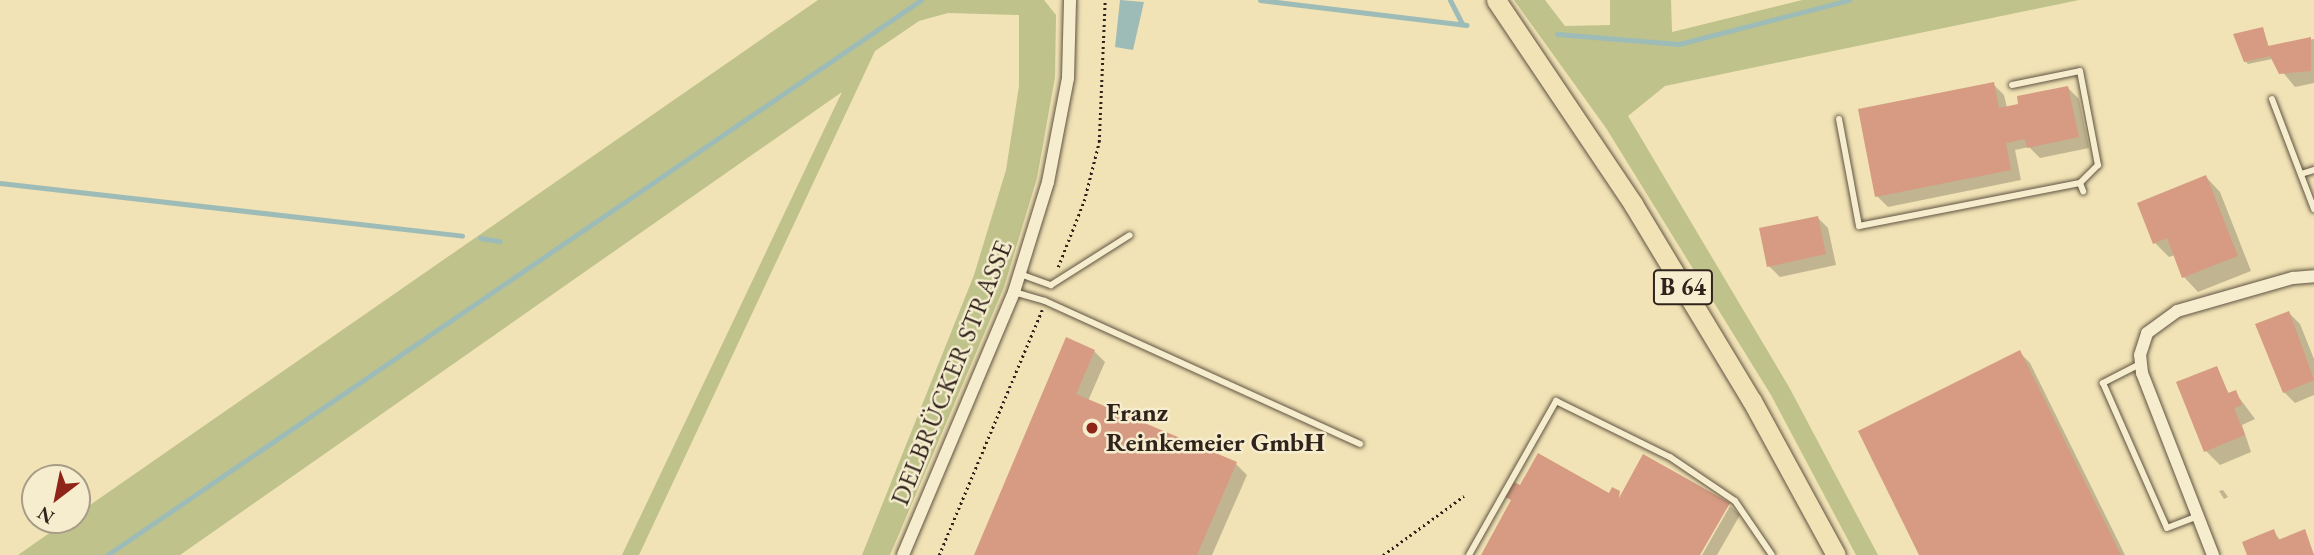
<!DOCTYPE html>
<meta charset="utf-8">
<style>
body{margin:0}
#map{position:relative;width:2314px;height:555px;overflow:hidden;background:#f1e3b5;font-family:"EB Garamond",serif}
div>[style]{position:absolute}
.green>*{inset:0;background:#bfc28a}
.water>*{inset:0;background:#9ebcb7}
.shadow>*{inset:0;background:#0003}
.stream>*{height:5px;margin:-2.5px;padding:0 2.5px;transform-origin:2.5px;border-radius:2.5px;background:#9ebcb7}
.building>*{inset:0;background:#d69b82}
.path>*{height:2.5px;margin-top:-1.25px;transform-origin:0;background:repeating-linear-gradient(90deg,#30231c 0 2px,transparent 0 5.5px)}
.roads{filter:drop-shadow(0 0 2px #605342) drop-shadow(0 0 2px #605342)}
.lane>*{height:6px;margin:-3px;padding:0 3px;transform-origin:3px;border-radius:3px;background:#f6edcf}
.street>*{height:12px;margin:-6px;padding:0 6px;transform-origin:6px;border-radius:6px;background:#f6edcf}
.primary>*{height:19px;margin:-9.5px;padding:0 9.5px;transform-origin:9.5px;border-radius:9.5px;background:#f1e3b5}
.dots>*{width:19px;height:19px;translate:-50% -50%;box-sizing:border-box;border:4px solid #f6edcf;border-radius:50%}
span{translate:-50% -50%;white-space:nowrap;text-align:center;line-height:1.15;-webkit-text-stroke:5px #f6edcf;paint-order:stroke}
.shield-label span{padding:2px 5px;background:#f6edcf;border:2px solid;border-radius:5px;-webkit-text-stroke-width:0}
.shield-label{font-size:24px;color:#30231c;font-weight:700}
.street-label{font-size:26px;color:#30231c}
.poi-label{font-size:26px;color:#30231c;font-weight:700}
.left{translate:0 -50%;text-align:left}
.north{position:absolute;left:21px;top:464px;width:70px;height:70px;box-sizing:border-box;background:#f6edcf;border:2px solid #a79c87;border-radius:50%;rotate:212deg;font-size:19px;font-weight:700;line-height:28px;text-align:center;color:#30231c}
.north::after{content:'';display:block;margin:auto;width:24px;height:32px;background:#8f2418;clip-path:polygon(50% 0,100% 100%,50% 72%,0 100%)}
</style>
<div id="map">
<div class="green">
<div style="clip-path:polygon(818px 0,1044px 0,1056px 15px,1055px 77px,1037px 178px,1004px 287px,890px 555px,862px 555px,974px 275px,1006px 170px,1019px 86px,1019px 15px,948px 13px,919px 21px,875px 51px,639px 555px,622px 555px,842px 92px,180px 555px,18px 555px,68px 520px,77px 520px,77px 514px)"></div>
<div style="clip-path:polygon(1514px 0,1545px 0,1565px 26px,1610px 25px,1610px 0,1671px 0,1672px 32px,1802px 0,2079px 0,1665px 86px,1628px 116px,1789px 387px,1878px 555px,1856px 555px,1771px 395px,1606px 128px)"></div>
</div>
<div class="water">
<div style="clip-path:polygon(1120px 0,1144px 2px,1133px 50px,1115px 47px)"></div>
</div>
<div class="shadow">
<div style="clip-path:polygon(2263px 29px,2269px 47px,2314px 39px,2314px 83px,2295px 87px,2272px 59px,2248px 64px,2245px 61px)"></div>
<div style="clip-path:polygon(1993px 84px,2004px 95px,2007px 108px,2068px 88px,2079px 99px,2089px 148px,2040px 158px,2029px 147px,2015px 150px,2021px 180px,1888px 207px,1877px 196px)"></div>
<div style="clip-path:polygon(2206px 177px,2220px 192px,2251px 271px,2198px 292px,2184px 277px,2175px 255px,2169px 257px,2155px 243px)"></div>
<div style="clip-path:polygon(1817px 217px,1828px 228px,1836px 265px,1780px 277px,1769px 266px)"></div>
<div style="clip-path:polygon(2289px 313px,2300px 324px,2314px 359px,2314px 395px,2295px 403px,2284px 392px)"></div>
<div style="clip-path:polygon(1094px 351px,1105px 362px,1088px 401px,1236px 464px,1247px 475px,1212px 555px,976px 555px)"></div>
<div style="clip-path:polygon(2019px 352px,2030px 363px,2125px 555px,1921px 555px)"></div>
<div style="clip-path:polygon(2217px 368px,2229px 394px,2235px 392px,2255px 419px,2242px 425px,2251px 452px,2220px 465px,2206px 451px)"></div>
<div style="clip-path:polygon(2223px 490px,2228px 497px,2224px 499px,2219px 491px)"></div>
<div style="clip-path:polygon(1730px 506px,1740px 515px,1717px 555px,1702px 555px)"></div>
<div style="clip-path:polygon(2273px 531px,2281px 541px,2304px 531px,2314px 555px,2249px 555px)"></div>
</div>
<div class="stream">
<div style="left:1260px;top:0;width:208px;rotate:6.9deg"></div>
<div style="left:1450px;top:0;width:27px;rotate:63deg"></div>
<div style="left:1557px;top:34px;width:122px;rotate:4.7deg"></div>
<div style="left:1679px;top:44px;width:176px;rotate:-14.5deg"></div>
<div style="left:0;top:183px;width:465px;rotate:6.5deg"></div>
<div style="left:480px;top:238px;width:20px;rotate:9deg"></div>
<div style="left:107px;top:555px;width:985px;rotate:-34.29deg"></div>
</div>
<div class="building">
<div style="clip-path:polygon(2263px 27px,2268px 46px,2311px 37px,2311px 71px,2279px 74px,2270px 56px,2244px 62px,2233px 34px)"></div>
<div style="clip-path:polygon(1994px 82px,1999px 108px,2018px 104px,2017px 96px,2068px 86px,2079px 137px,2027px 148px,2025px 139px,2006px 143px,2011px 170px,1875px 197px,1858px 109px)"></div>
<div style="clip-path:polygon(2206px 175px,2238px 256px,2182px 278px,2167px 238px,2153px 244px,2137px 203px)"></div>
<div style="clip-path:polygon(1818px 216px,1826px 254px,1767px 267px,1759px 228px)"></div>
<div style="clip-path:polygon(2289px 311px,2314px 380px,2283px 393px,2255px 324px)"></div>
<div style="clip-path:polygon(1066px 337px,1095px 350px,1076px 394px,1237px 462px,1197px 555px,974px 555px)"></div>
<div style="clip-path:polygon(2020px 350px,2121px 555px,1919px 555px,1858px 431px)"></div>
<div style="clip-path:polygon(2217px 366px,2228px 393px,2236px 390px,2242px 405px,2234px 408px,2245px 435px,2204px 452px,2176px 382px)"></div>
<div style="clip-path:polygon(1538px 453px,1609px 493px,1612px 487px,1620px 491px,1619px 498px,1643px 454px,1730px 503px,1700px 555px,1481px 555px,1511px 500px,1505px 497px,1514px 482px,1520px 485px)"></div>
<div style="clip-path:polygon(2274px 529px,2278px 540px,2305px 529px,2314px 555px,2247px 555px,2242px 542px)"></div>
</div>
<div class="path">
<div style="left:1058px;top:267px;width:71px;rotate:-68.5deg"></div>
<div style="left:1084px;top:201px;width:61px;rotate:-75.7deg"></div>
<div style="left:1099px;top:142px;width:142px;rotate:-87.6deg"></div>
<div style="left:939px;top:555px;width:266px;rotate:-67.2deg"></div>
<div style="left:1383px;top:555px;width:100px;rotate:-36.1deg"></div>
</div>
<div class="roads">
<div class="lane">
<div style="left:2012px;top:85px;width:69px;rotate:-11.6deg"></div>
<div style="left:2080px;top:71px;width:96px;rotate:79.2deg"></div>
<div style="left:2098px;top:165px;width:25px;rotate:135deg"></div>
<div style="left:2272px;top:99px;width:118px;rotate:69.1deg"></div>
<div style="left:1839px;top:119px;width:109px;rotate:79.4deg"></div>
<div style="left:1859px;top:226px;width:225px;rotate:-11deg"></div>
<div style="left:2080px;top:183px;width:9px;rotate:69deg"></div>
<div style="left:2301px;top:174px;width:14px;rotate:-17deg"></div>
<div style="left:1020px;top:274px;width:33px;rotate:20deg"></div>
<div style="left:1051px;top:285px;width:93px;rotate:-32.3deg"></div>
<div style="left:1014px;top:292px;width:32px;rotate:16deg"></div>
<div style="left:1045px;top:301px;width:346px;rotate:24.4deg"></div>
<div style="left:2140px;top:364px;width:42px;rotate:152.8deg"></div>
<div style="left:2103px;top:383px;width:158px;rotate:66.2deg"></div>
<div style="left:2167px;top:528px;width:33px;rotate:-21deg"></div>
<div style="left:1469px;top:555px;width:177px;rotate:-60.5deg"></div>
<div style="left:1556px;top:401px;width:127px;rotate:26.2deg"></div>
<div style="left:1670px;top:457px;width:78px;rotate:34.1deg"></div>
<div style="left:1735px;top:501px;width:65px;rotate:55.6deg"></div>
</div>
<div class="street">
<div style="left:903px;top:555px;width:285px;rotate:-67.1deg"></div>
<div style="left:1014px;top:292px;width:115px;rotate:-72.8deg"></div>
<div style="left:1048px;top:182px;width:106px;rotate:-79.1deg"></div>
<div style="left:1068px;top:78px;width:78px;rotate:-88.5deg"></div>
<div style="left:2213px;top:555px;width:195px;rotate:-111.3deg"></div>
<div style="left:2142px;top:373px;width:18px;rotate:-96deg"></div>
<div style="left:2140px;top:355px;width:23px;rotate:-72deg"></div>
<div style="left:2147px;top:333px;width:37px;rotate:-36deg"></div>
<div style="left:2177px;top:311px;width:121px;rotate:-15.9deg"></div>
<div style="left:2293px;top:278px;width:21px;rotate:-5deg"></div>
</div>
<div class="primary">
<div style="left:1496px;top:0;width:246px;rotate:56.1deg"></div>
<div style="left:1633px;top:204px;width:230px;rotate:58.9deg"></div>
<div style="left:1752px;top:401px;width:175px;rotate:61.4deg"></div>
</div>
</div>
<div class="dots">
<div style="left:1092px;top:428px;background:#8f2418"></div>
</div>
<div class="shield-label">
<span style="left:1683px;top:287px">B 64</span>
</div>
<div class="street-label">
<span style="left:952px;top:373px;rotate:-68deg">DELBRÜCKER STRASSE</span>
</div>
<div class="poi-label">
<span class="left" style="left:1106px;top:428px">Franz<br>Reinkemeier GmbH</span>
</div>
<div class="north">N</div>
</div>
